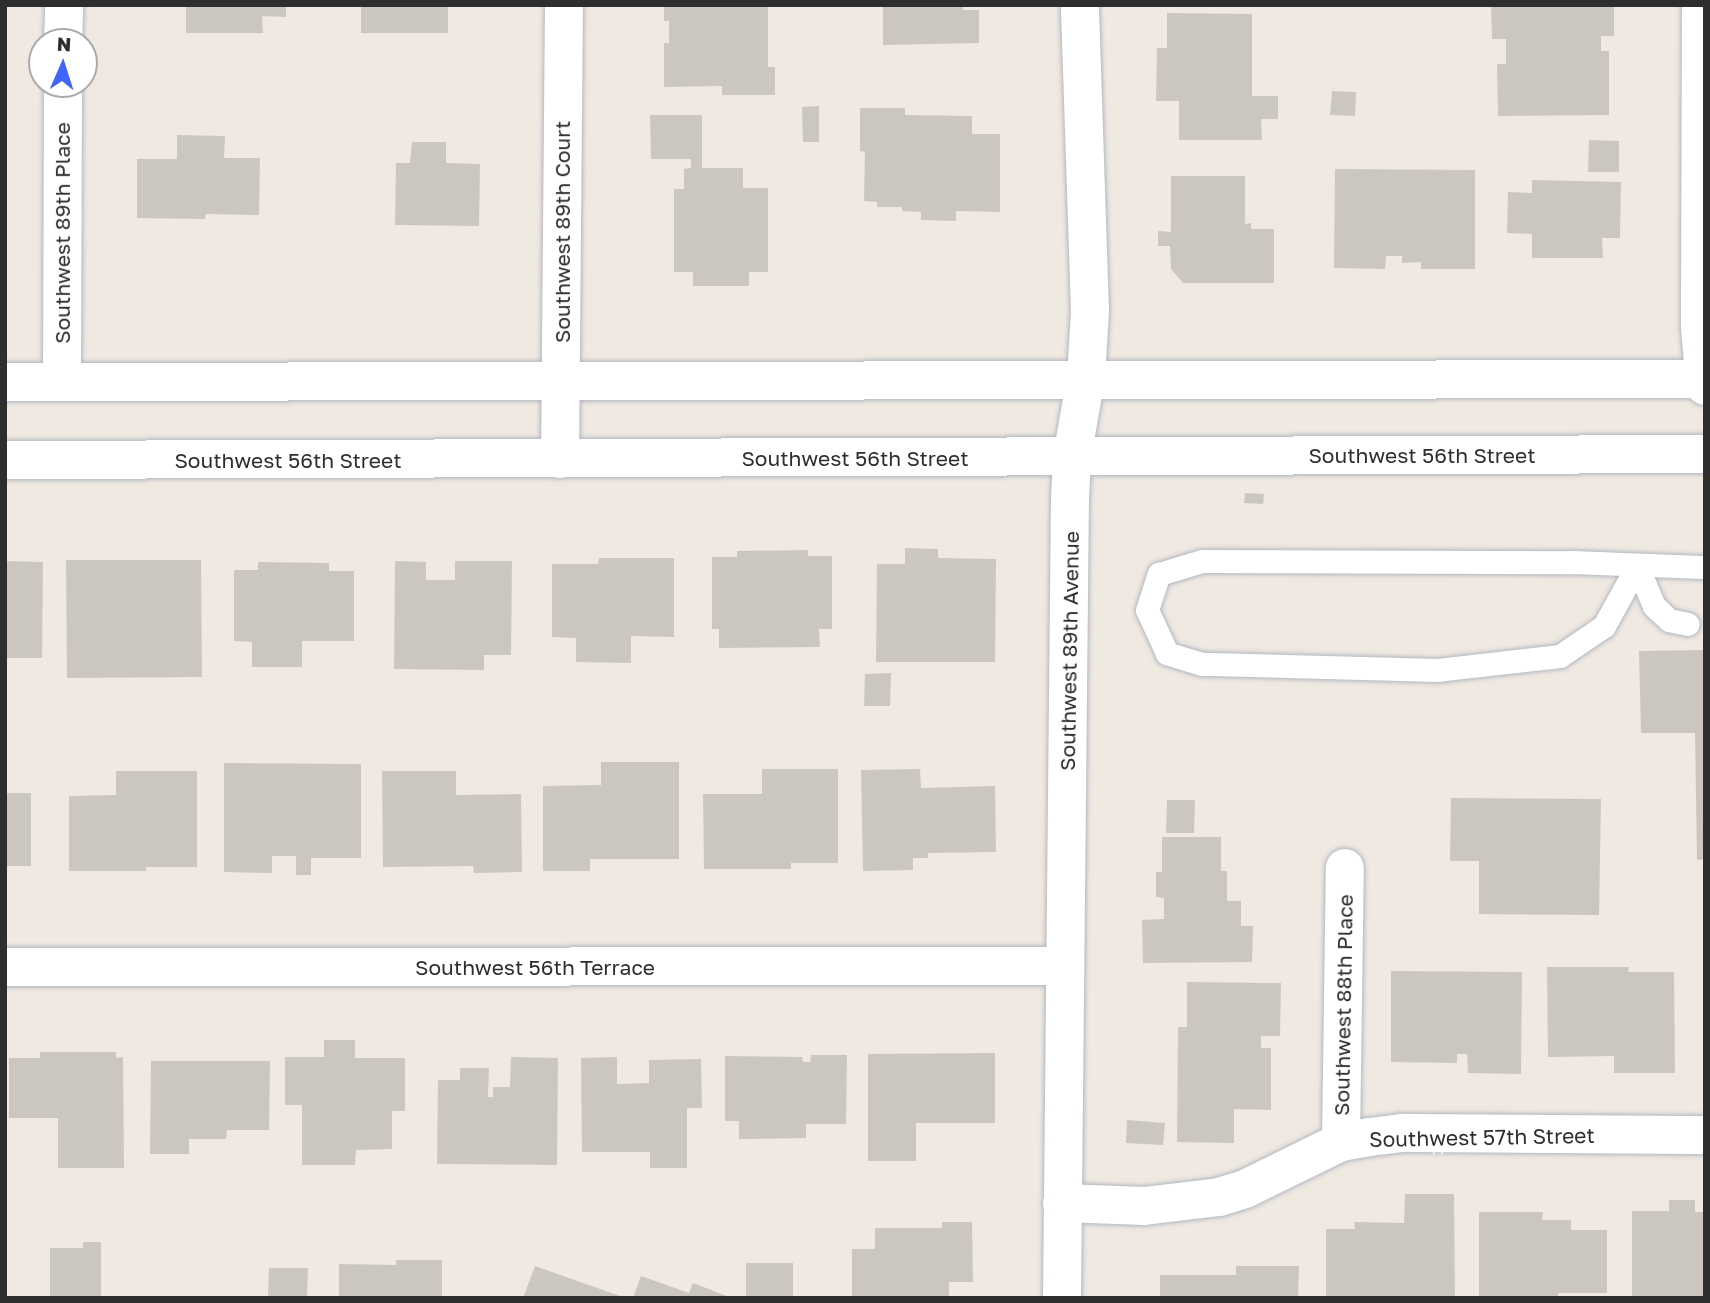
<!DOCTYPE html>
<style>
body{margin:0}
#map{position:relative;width:1710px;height:1303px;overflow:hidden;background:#efe9e1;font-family:"Golos Text",sans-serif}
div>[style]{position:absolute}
.building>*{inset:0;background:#cbc7bf}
.roads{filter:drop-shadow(0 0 2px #b4b7c1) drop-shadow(0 0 2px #b4b7c1)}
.service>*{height:23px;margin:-11.5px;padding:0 11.5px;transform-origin:11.5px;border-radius:11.5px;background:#fff}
.minor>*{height:38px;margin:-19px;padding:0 19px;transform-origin:19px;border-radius:19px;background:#fff}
.secondary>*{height:38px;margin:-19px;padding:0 19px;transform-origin:19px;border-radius:19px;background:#fff}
span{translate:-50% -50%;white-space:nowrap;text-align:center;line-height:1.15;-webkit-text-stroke:7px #fff;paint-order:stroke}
.street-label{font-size:21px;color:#2e2e2e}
.frame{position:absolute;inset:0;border:7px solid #2e2e2e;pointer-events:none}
.north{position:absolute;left:28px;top:28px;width:70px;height:70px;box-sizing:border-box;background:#fff;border:2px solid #ababab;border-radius:50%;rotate:3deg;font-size:19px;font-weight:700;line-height:28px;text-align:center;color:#2e2e2e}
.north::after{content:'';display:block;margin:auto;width:24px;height:32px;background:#4264fb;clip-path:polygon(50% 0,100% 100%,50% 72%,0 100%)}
</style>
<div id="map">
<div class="building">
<div style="clip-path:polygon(186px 5px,286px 5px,286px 17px,262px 16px,263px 33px,186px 33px)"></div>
<div style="clip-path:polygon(361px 5px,448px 5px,448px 33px,361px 33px)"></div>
<div style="clip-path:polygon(664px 5px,768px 5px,768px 67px,775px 67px,775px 95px,722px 95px,722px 86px,664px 87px,664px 43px,669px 43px,669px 21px,664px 21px)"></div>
<div style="clip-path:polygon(883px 5px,963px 5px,963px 10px,979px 10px,979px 43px,883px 45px)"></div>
<div style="clip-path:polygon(1491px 5px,1614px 5px,1614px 36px,1601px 36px,1601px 51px,1609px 51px,1609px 115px,1498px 116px,1497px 64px,1506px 64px,1506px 39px,1492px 39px)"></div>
<div style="clip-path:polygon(1167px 13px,1252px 14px,1252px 96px,1278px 96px,1278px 119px,1261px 119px,1262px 140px,1179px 140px,1179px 101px,1156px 101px,1157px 48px,1167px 48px)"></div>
<div style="clip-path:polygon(1332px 91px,1356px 92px,1355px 116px,1330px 115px)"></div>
<div style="clip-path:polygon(819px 106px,819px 142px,803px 142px,802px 107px)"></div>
<div style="clip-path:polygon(860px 108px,905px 108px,905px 115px,972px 116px,972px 134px,1000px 134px,1000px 212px,956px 211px,956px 221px,921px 220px,921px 212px,902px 211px,902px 207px,877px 207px,877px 202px,864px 201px,865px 152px,860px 151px)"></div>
<div style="clip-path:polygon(650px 115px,702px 115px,702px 168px,743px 168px,743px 188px,768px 188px,768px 272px,749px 272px,749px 286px,693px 286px,693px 272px,674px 272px,674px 189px,684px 189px,684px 169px,691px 168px,691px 159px,651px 159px)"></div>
<div style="clip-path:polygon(177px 135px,225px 136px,224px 158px,260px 158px,259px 215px,206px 214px,205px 219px,137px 218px,137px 159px,177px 159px)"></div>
<div style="clip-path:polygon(1589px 140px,1619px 141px,1619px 172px,1588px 172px)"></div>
<div style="clip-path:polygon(412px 142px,446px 142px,446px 163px,480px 164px,479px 226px,395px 225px,396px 163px,410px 163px)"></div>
<div style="clip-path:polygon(1335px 169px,1475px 170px,1475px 269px,1421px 269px,1421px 262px,1402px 263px,1402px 256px,1386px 256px,1385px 269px,1334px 268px)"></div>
<div style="clip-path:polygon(1171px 176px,1245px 176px,1245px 224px,1251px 223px,1251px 229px,1274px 229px,1274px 283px,1183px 283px,1171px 269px,1170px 246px,1158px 246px,1158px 231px,1171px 232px)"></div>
<div style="clip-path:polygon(1532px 180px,1621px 182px,1620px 238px,1602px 238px,1603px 258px,1532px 258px,1532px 234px,1507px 233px,1508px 192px,1532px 193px)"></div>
<div style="clip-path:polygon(1245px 493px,1264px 494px,1263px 504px,1244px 503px)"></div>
<div style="clip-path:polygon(905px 548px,938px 549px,938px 558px,996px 559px,995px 662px,876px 662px,877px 564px,905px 564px)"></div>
<div style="clip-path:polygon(808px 550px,808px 556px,832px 556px,832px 629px,819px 629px,820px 647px,719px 648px,719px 629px,712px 629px,712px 557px,737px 557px,737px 551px)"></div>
<div style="clip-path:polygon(599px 558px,674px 558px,674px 637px,631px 636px,631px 663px,576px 662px,576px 638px,552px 637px,552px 564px,598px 564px)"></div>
<div style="clip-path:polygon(66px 560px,201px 560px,202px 677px,67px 678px)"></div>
<div style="clip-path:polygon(5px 561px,43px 562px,42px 658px,5px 658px)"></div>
<div style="clip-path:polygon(395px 561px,426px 562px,426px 580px,455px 580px,455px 561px,512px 561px,511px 655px,484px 655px,484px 670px,394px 669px)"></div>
<div style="clip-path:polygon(258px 562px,329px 563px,329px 571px,354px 571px,354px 641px,302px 641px,302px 667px,252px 667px,252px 642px,234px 641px,234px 570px,258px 570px)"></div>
<div style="clip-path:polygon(1705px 650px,1705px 859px,1697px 860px,1695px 733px,1641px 733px,1639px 651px)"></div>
<div style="clip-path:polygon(891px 673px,890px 706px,864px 706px,865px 674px)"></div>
<div style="clip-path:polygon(601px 762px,679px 762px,679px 859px,590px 859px,590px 871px,543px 871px,543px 786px,601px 785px)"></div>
<div style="clip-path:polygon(224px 763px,361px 764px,361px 858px,311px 858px,311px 875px,296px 875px,296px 856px,272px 856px,272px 873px,224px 872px)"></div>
<div style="clip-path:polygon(762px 769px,838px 769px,838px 863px,791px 863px,791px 869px,704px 869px,703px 794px,762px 794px)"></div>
<div style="clip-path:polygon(920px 769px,921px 788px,995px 786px,996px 852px,928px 853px,928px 858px,913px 858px,913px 870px,863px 871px,861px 770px)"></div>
<div style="clip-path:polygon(116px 771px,197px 771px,197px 867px,146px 867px,146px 871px,69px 871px,69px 796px,116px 795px)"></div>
<div style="clip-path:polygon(382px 771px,456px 771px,456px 795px,521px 794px,522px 872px,474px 873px,473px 866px,383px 867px)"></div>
<div style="clip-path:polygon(5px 793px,31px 793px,31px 866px,5px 866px)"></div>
<div style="clip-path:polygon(1451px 798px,1601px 799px,1599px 915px,1479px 914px,1479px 861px,1450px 861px)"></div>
<div style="clip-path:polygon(1167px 800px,1195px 800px,1194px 833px,1166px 833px)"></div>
<div style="clip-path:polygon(1162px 837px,1221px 837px,1221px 871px,1227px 871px,1227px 901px,1241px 901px,1241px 926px,1253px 926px,1252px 962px,1143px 963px,1142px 920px,1164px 919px,1164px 898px,1156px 897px,1156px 872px,1162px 872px)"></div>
<div style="clip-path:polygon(1547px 967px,1629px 967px,1628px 972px,1674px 972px,1675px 1073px,1614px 1073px,1614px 1056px,1548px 1057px)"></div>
<div style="clip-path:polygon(1391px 971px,1522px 972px,1521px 1074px,1468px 1073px,1467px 1054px,1457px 1054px,1457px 1063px,1391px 1062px)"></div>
<div style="clip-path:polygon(1187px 982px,1281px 983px,1280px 1036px,1261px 1036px,1261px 1048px,1271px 1048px,1271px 1110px,1234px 1109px,1234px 1143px,1177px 1142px,1178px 1027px,1187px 1027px)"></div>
<div style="clip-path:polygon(324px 1040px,355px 1040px,355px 1058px,405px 1058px,405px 1111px,392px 1111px,392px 1149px,356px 1150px,355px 1165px,302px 1165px,302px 1105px,285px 1105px,285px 1057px,324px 1057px)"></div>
<div style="clip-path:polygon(40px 1052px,116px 1052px,116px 1058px,123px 1057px,124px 1168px,58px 1168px,58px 1118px,9px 1118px,9px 1058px,40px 1058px)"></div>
<div style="clip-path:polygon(995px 1053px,995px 1123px,916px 1123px,916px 1161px,868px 1161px,868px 1054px)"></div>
<div style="clip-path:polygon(811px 1055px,847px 1055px,846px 1124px,806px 1124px,806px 1138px,739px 1139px,739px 1121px,725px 1121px,725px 1056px,802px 1057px,803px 1062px,810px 1062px)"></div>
<div style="clip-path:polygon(511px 1057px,558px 1058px,557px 1165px,437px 1164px,438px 1080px,460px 1080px,460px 1068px,489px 1068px,488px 1097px,493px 1097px,493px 1087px,510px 1087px)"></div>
<div style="clip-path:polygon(617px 1057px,617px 1084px,649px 1083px,649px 1060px,701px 1059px,702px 1108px,687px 1108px,687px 1168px,650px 1168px,650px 1152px,582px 1152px,581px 1058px)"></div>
<div style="clip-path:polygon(151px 1061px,270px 1061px,269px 1130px,227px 1130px,226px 1139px,189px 1139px,189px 1154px,150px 1154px)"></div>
<div style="clip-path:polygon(1127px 1120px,1165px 1123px,1163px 1145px,1126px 1143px)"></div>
<div style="clip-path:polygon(1405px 1194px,1454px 1194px,1455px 1298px,1326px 1298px,1326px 1229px,1355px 1229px,1354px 1222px,1404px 1223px)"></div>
<div style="clip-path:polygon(1669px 1200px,1695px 1200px,1695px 1212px,1705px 1212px,1705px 1296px,1632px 1298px,1632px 1211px,1669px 1211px)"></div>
<div style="clip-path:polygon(1479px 1212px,1543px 1212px,1542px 1220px,1571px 1220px,1571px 1230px,1607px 1230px,1607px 1293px,1558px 1293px,1558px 1298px,1479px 1298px)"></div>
<div style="clip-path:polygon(942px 1222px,972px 1222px,973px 1282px,949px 1282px,949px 1298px,852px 1298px,852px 1249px,875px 1249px,875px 1228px,942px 1228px)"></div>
<div style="clip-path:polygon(83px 1242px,101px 1242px,101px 1298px,50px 1298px,50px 1248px,83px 1248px)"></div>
<div style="clip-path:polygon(396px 1260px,442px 1260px,442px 1298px,339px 1298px,339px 1264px,396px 1265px)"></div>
<div style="clip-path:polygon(746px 1263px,793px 1263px,793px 1298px,746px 1298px)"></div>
<div style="clip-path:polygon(535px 1266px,623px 1297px,623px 1298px,523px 1298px)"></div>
<div style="clip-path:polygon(1236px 1266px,1299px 1266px,1298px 1298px,1160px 1298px,1160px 1275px,1236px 1275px)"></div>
<div style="clip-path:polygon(269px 1268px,308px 1268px,307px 1298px,268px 1298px)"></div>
<div style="clip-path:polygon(641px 1276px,689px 1293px,693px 1283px,732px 1298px,633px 1298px)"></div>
</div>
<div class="roads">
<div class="service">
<div style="left:1637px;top:566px;width:68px;rotate:118.8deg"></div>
<div style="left:1604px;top:626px;width:53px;rotate:145.7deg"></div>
<div style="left:1560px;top:656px;width:123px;rotate:173.5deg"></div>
<div style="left:1438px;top:670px;width:236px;rotate:-178.5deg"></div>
<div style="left:1202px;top:664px;width:37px;rotate:-163deg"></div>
<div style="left:1167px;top:653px;width:47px;rotate:-114.9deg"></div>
<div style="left:1147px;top:610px;width:38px;rotate:-72deg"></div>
<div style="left:1159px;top:574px;width:45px;rotate:-16.8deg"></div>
<div style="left:1202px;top:561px;width:370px;rotate:0.2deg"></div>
<div style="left:1572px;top:562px;width:133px;rotate:2.2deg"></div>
<div style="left:1637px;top:566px;width:43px;rotate:67deg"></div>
<div style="left:1654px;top:606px;width:21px;rotate:43deg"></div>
<div style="left:1669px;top:620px;width:19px;rotate:12deg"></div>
</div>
<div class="minor">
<div style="left:1701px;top:5px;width:322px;rotate:90.2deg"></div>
<div style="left:1700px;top:327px;width:59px;rotate:85.2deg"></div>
<div style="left:63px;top:42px;width:37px;rotate:-88deg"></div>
<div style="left:62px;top:381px;width:297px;rotate:-89.8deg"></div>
<div style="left:560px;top:459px;width:454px;rotate:-89.5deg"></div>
<div style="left:5px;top:967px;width:1060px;rotate:-0.05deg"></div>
<div style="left:1341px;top:1142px;width:274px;rotate:-89.2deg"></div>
<div style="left:1062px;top:1203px;width:82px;rotate:2.1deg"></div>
<div style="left:1144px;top:1206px;width:76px;rotate:-6.8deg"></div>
<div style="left:1219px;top:1197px;width:27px;rotate:-17deg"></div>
<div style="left:1245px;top:1189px;width:107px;rotate:-26.1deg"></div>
<div style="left:1341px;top:1142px;width:29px;rotate:-10deg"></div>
<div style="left:1370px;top:1137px;width:33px;rotate:-7deg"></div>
<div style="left:1403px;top:1133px;width:302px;rotate:0.4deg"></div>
<div style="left:1062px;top:1298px;width:798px;rotate:-89.43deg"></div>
<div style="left:1070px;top:500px;width:43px;rotate:-87.3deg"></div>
<div style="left:1072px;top:457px;width:80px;rotate:-80deg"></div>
<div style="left:1086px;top:378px;width:67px;rotate:-86.6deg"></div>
<div style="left:1090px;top:311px;width:306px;rotate:-91.9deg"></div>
</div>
<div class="secondary">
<div style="left:5px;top:382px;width:1700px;rotate:-0.1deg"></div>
<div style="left:5px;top:460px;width:1700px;rotate:-0.2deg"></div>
</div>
</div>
<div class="street-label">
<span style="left:562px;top:232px;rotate:-90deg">Southwest 89th Court</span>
<span style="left:62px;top:233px;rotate:-90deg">Southwest 89th Place</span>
<span style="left:1422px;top:455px">Southwest 56th Street</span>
<span style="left:855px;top:458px">Southwest 56th Street</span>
<span style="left:288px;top:460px">Southwest 56th Street</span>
<span style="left:1069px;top:651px;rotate:-89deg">Southwest 89th Avenue</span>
<span style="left:535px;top:967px">Southwest 56th Terrace</span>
<span style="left:1343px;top:1005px;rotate:-89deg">Southwest 88th Place</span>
<span style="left:1482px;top:1137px;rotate:-1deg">Southwest 57th Street</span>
</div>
<div class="frame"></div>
<div class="north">N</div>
</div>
